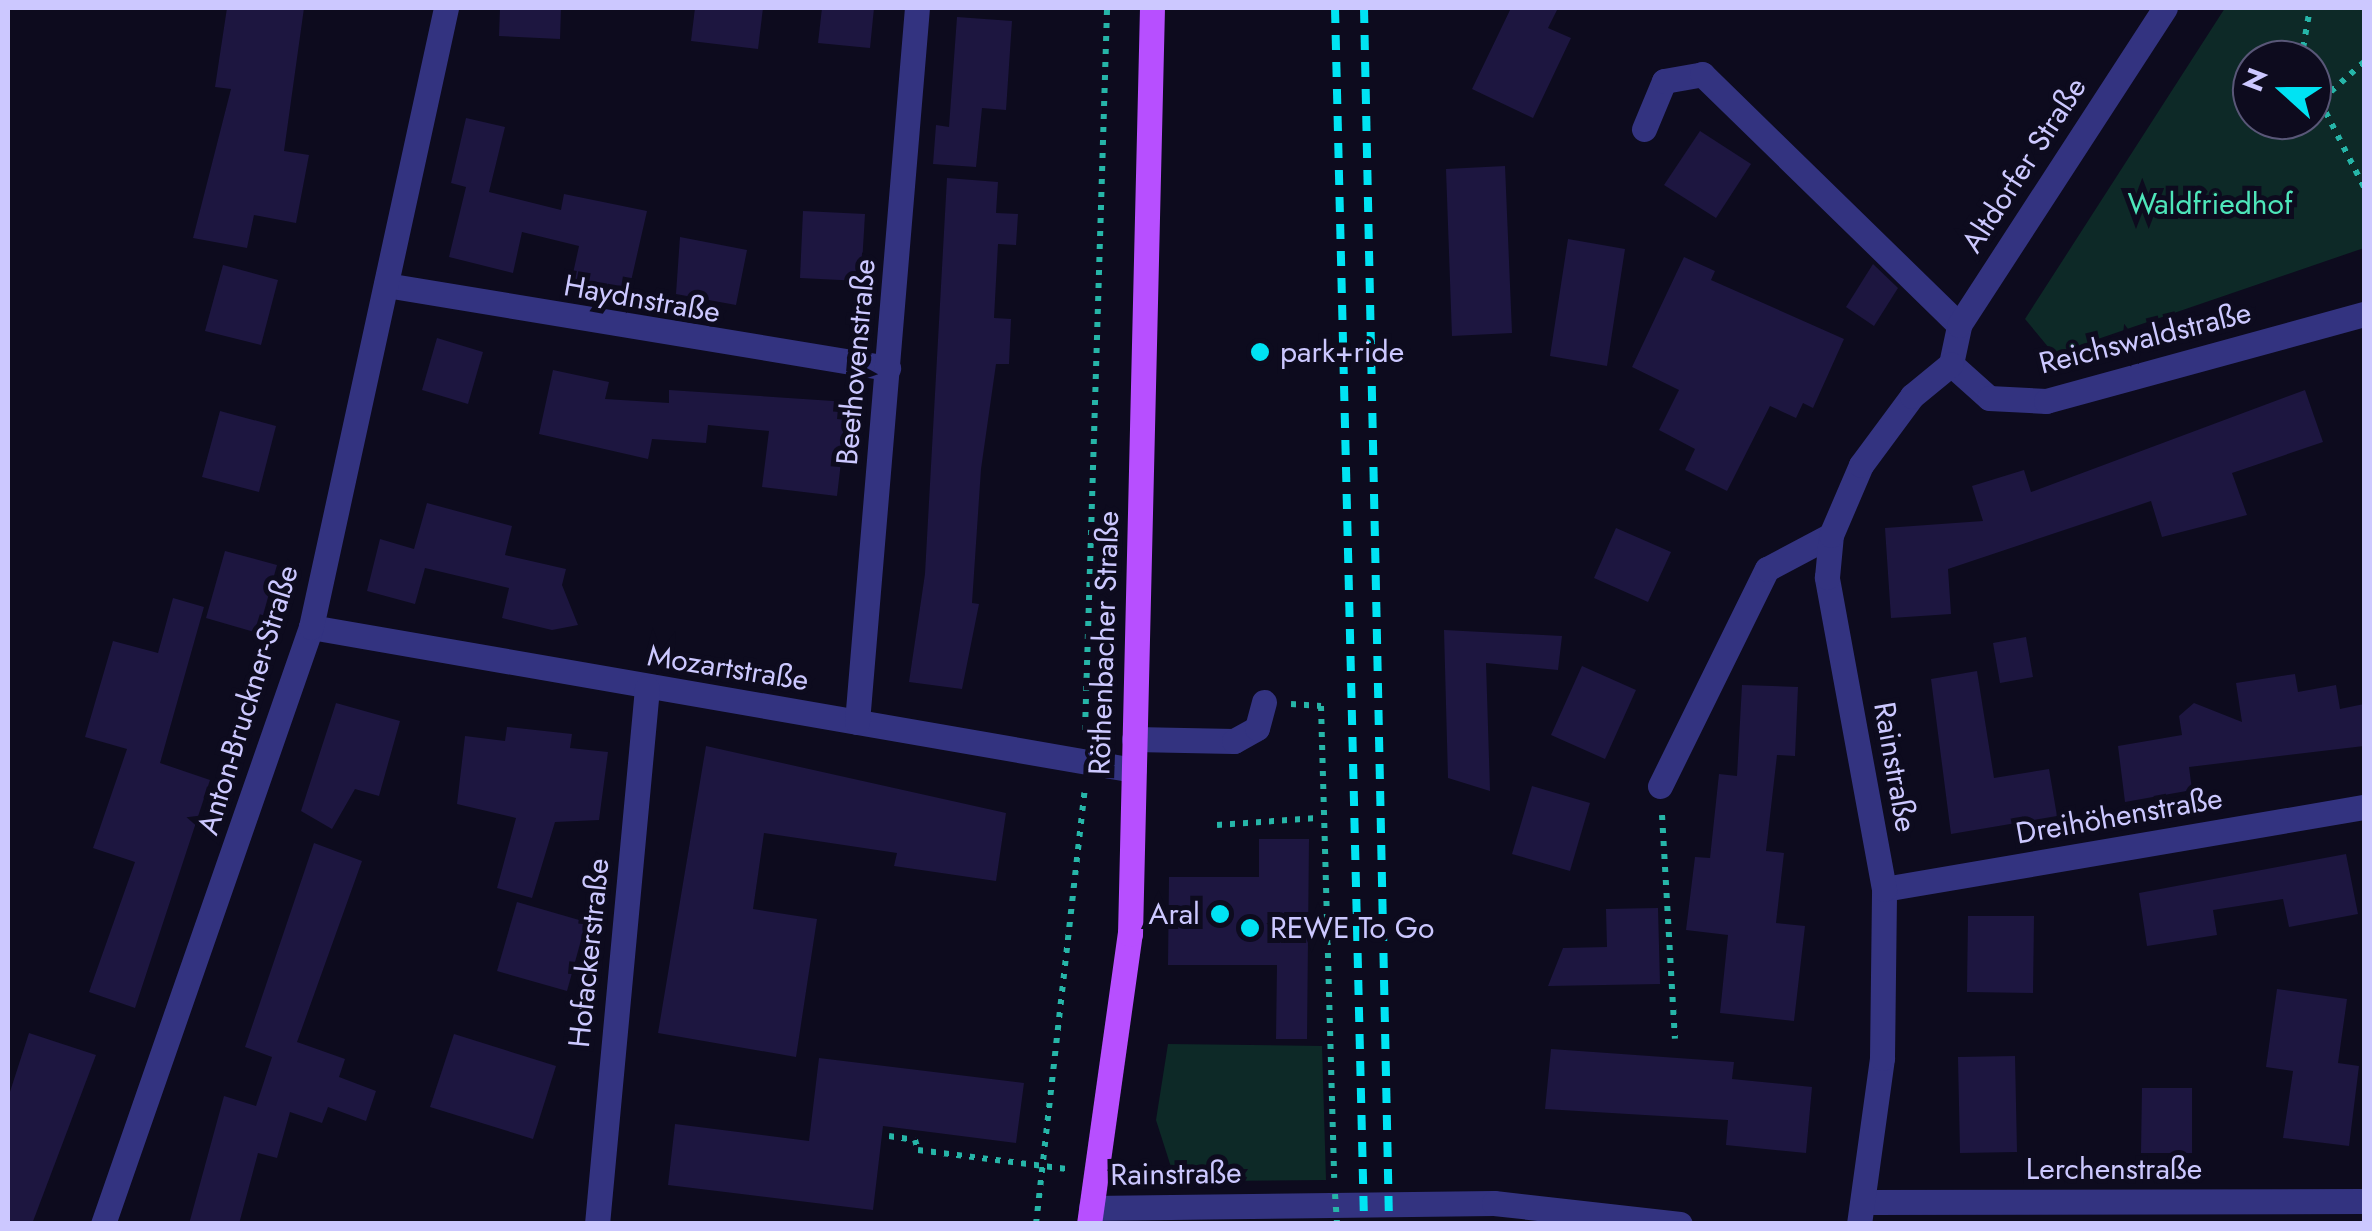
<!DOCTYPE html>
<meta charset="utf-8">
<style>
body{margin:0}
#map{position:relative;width:2372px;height:1231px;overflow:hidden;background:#0d0b1e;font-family:Jost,sans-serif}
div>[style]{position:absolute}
.green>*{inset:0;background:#0d2927}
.building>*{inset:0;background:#1d1640}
.path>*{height:6px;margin-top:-3px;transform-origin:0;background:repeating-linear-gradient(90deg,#26b5a8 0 5px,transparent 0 13px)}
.minor>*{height:25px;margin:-12.5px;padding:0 12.5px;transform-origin:12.5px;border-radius:12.5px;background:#333380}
.major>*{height:25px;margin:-12.5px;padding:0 12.5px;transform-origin:12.5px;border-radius:12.5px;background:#b74fff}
.rail>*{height:8px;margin-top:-4px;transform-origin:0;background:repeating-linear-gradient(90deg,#00e3f3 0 15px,transparent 0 27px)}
.path-bridge>*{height:6px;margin-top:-3px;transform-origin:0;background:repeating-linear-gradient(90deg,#26b5a8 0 5px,transparent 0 13px)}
.dots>*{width:28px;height:28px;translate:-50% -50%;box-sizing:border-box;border:5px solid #0d0b1e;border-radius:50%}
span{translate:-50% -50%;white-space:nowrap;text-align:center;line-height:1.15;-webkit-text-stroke:10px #0d0b1e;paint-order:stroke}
.street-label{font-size:30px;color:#ccc8ff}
.park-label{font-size:30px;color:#4ee5ba}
.poi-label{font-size:30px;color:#ccc8ff}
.left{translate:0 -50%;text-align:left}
.right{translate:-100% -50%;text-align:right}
.frame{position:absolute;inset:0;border:10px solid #ccc8ff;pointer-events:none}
.north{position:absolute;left:2232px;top:40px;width:100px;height:100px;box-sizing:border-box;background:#0d0b1e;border:2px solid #595778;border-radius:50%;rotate:291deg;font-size:28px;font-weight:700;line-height:40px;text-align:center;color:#ccc8ff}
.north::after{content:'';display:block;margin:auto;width:35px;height:45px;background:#00e3f3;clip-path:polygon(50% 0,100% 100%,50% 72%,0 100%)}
</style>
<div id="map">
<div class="green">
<div style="clip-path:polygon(evenodd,2225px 8px,2364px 8px,2364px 248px,2054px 354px,2025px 319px,2225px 8px,2252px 60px,2312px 60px,2312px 120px,2252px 120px,2252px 60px)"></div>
<div style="clip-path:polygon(1168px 1044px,1322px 1046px,1326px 1180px,1208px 1181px,1171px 1167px,1156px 1120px)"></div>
</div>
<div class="building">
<div style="clip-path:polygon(227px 8px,304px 8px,284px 151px,309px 155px,296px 223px,254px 215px,247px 248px,193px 238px,231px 89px,215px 87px)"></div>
<div style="clip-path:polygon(500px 8px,561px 8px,560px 39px,499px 36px)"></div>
<div style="clip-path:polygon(695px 8px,763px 8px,758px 49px,691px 41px)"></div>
<div style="clip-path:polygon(822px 8px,874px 8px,870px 48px,818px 43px)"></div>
<div style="clip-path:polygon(1511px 8px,1558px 8px,1548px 28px,1571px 38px,1533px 118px,1472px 89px)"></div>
<div style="clip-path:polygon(957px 17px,1012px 21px,1006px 110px,982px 108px,976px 167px,933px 164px,936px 125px,949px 127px)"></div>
<div style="clip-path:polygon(466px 118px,505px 127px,489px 192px,561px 210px,564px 194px,647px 211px,629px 290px,572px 278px,579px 246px,522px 232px,513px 273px,449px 257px,466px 187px,451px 183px)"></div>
<div style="clip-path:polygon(1700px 131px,1751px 164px,1716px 218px,1664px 185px)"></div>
<div style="clip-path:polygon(1505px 166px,1512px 333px,1452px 336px,1446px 169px)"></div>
<div style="clip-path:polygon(947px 178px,998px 182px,996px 213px,1018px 214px,1016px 245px,998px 244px,994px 318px,1011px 319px,1009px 364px,996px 364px,981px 469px,972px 603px,979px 604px,962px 689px,909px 682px,925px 574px)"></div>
<div style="clip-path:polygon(803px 211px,865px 214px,861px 281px,800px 278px)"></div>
<div style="clip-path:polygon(680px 237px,747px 250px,736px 305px,676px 294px)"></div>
<div style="clip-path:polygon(1568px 239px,1625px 249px,1607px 366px,1550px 356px)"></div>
<div style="clip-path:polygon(1684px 257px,1715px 271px,1711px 280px,1844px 339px,1813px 408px,1803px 403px,1796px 418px,1770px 406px,1727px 491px,1685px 470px,1695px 449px,1659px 430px,1679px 390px,1632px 367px)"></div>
<div style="clip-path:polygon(1873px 264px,1898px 288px,1874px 326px,1846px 307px)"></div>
<div style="clip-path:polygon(223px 265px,278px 280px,261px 345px,205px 331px)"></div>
<div style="clip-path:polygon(437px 338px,483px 352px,468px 404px,422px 390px)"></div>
<div style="clip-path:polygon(553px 370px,609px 382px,605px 399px,669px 403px,669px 390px,848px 402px,837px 496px,762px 487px,769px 431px,708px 425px,706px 443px,652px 439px,648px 459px,539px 434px)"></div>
<div style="clip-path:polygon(2305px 390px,2323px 442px,2232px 473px,2247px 515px,2162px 537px,2151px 501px,1948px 569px,1951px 614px,1891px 618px,1885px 528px,1983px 521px,1972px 486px,2024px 470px,2031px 492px)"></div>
<div style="clip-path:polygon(220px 411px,276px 426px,259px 492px,202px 477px)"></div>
<div style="clip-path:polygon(427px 503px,512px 526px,505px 555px,566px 569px,562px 585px,578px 625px,552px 630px,502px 618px,509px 588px,425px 568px,415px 604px,367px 591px,380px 539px,414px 549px)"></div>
<div style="clip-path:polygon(1616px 528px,1671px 552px,1648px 602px,1594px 578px)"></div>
<div style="clip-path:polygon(225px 551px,277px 565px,258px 633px,206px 618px)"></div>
<div style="clip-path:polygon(173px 598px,204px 607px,160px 763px,210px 780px,135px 1008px,89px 992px,135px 862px,93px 848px,127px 749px,85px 737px,113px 641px,158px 653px)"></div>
<div style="clip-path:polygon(1444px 630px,1562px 636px,1558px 670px,1486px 663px,1490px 791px,1448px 778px)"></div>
<div style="clip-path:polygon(2026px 637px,2033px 677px,2000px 683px,1993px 643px)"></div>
<div style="clip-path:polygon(1582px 666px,1636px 690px,1605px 759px,1551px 735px)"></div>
<div style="clip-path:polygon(1977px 671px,1994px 778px,2049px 769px,2057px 816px,1951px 834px,1931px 679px)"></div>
<div style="clip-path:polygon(2295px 674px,2298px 692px,2336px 685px,2340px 709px,2364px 704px,2364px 746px,2189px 767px,2192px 790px,2125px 802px,2118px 746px,2182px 735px,2179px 716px,2194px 703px,2242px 722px,2236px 683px)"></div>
<div style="clip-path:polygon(1742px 685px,1798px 687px,1795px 756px,1777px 755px,1766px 851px,1784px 853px,1776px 923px,1805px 926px,1794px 1021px,1720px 1013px,1728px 935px,1686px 930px,1695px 857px,1710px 858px,1719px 774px,1737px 776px)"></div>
<div style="clip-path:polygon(336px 703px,400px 721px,379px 796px,355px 789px,332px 829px,301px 811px)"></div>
<div style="clip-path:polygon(507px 727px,572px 734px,570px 748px,608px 752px,599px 820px,555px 822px,532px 898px,497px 888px,516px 818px,457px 804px,465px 736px,505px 741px)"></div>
<div style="clip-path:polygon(706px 746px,1006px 813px,996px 881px,894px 866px,897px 853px,764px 833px,753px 909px,817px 919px,796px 1057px,658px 1033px)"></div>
<div style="clip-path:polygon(1532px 786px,1590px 803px,1570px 871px,1512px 854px)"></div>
<div style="clip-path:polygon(1259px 839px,1309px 839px,1307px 1039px,1276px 1039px,1277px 965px,1168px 965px,1169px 877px,1259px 877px)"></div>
<div style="clip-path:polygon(314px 843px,362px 861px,297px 1042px,345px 1059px,339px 1077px,376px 1091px,366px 1121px,328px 1107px,322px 1123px,290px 1112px,277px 1158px,258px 1153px,239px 1224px,189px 1224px,224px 1096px,256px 1106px,272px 1057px,245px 1047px)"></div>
<div style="clip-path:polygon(2346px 854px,2358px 914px,2289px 927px,2283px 899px,2213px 910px,2217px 935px,2147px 946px,2139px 893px)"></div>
<div style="clip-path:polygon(517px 902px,586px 922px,567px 991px,497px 971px)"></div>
<div style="clip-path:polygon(1658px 908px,1660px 984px,1548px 986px,1563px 948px,1607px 947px,1606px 909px)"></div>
<div style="clip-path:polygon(1968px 916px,2034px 916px,2033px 993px,1967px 992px)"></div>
<div style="clip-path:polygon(2277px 989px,2347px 999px,2338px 1063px,2359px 1066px,2349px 1146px,2283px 1138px,2293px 1071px,2266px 1067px)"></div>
<div style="clip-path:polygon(29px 1033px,96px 1055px,32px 1224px,8px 1224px,8px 1098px)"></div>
<div style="clip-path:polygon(454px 1034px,556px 1066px,533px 1139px,430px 1107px)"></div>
<div style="clip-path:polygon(1551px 1049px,1734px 1062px,1732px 1079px,1812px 1087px,1806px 1153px,1726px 1145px,1728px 1120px,1545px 1109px)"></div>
<div style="clip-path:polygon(2015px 1056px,2017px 1152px,1960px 1153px,1958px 1057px)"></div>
<div style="clip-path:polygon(819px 1058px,1024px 1083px,1016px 1143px,883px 1126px,873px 1210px,668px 1185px,675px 1124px,809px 1141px)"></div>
<div style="clip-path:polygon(2142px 1088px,2192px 1088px,2192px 1153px,2141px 1153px)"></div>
</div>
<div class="path">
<div style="left:2301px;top:60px;width:53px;rotate:-80.2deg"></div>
<div style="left:2364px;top:62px;width:59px;rotate:138.4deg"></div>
<div style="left:2320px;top:101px;width:97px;rotate:62.9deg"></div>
<div style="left:2312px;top:84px;width:19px;rotate:65deg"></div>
<div style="left:1291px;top:704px;width:30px;rotate:4deg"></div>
<div style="left:1321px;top:706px;width:472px;rotate:88.4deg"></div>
<div style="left:1085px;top:730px;width:722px;rotate:-88.25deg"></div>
<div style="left:1662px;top:815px;width:224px;rotate:86.7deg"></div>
<div style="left:1217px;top:825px;width:100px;rotate:-4deg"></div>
<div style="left:889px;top:1136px;width:26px;rotate:9deg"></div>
<div style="left:915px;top:1140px;width:10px;rotate:73deg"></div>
<div style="left:918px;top:1150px;width:150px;rotate:7.3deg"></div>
<div style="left:1036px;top:1224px;width:434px;rotate:-83.6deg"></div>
</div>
<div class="minor">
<div style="left:1644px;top:129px;width:52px;rotate:-67.4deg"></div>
<div style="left:1664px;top:81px;width:39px;rotate:-10deg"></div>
<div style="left:1702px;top:74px;width:359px;rotate:44.3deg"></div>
<div style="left:386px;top:285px;width:509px;rotate:9.39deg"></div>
<div style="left:1951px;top:364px;width:51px;rotate:41.8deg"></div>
<div style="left:1989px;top:398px;width:57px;rotate:3deg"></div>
<div style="left:2046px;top:401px;width:330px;rotate:-15.3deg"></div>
<div style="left:1951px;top:364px;width:40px;rotate:-78deg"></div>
<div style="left:1959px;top:325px;width:378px;rotate:-57deg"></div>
<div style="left:311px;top:627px;width:835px;rotate:9.86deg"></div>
<div style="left:857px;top:722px;width:717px;rotate:-85.2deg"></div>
<div style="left:1134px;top:739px;width:100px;rotate:1.1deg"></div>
<div style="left:1234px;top:741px;width:26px;rotate:-29deg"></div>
<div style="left:1257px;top:728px;width:27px;rotate:-75deg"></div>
<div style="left:1660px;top:786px;width:242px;rotate:-63.8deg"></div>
<div style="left:1767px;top:569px;width:72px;rotate:-28deg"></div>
<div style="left:1884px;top:889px;width:487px;rotate:-9.7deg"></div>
<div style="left:1863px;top:1202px;width:501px;rotate:-0.11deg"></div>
<div style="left:1091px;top:1208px;width:403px;rotate:-0.7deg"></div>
<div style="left:1494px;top:1203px;width:187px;rotate:6.4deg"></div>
<div style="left:103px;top:1224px;width:632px;rotate:-70.79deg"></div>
<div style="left:311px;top:627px;width:634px;rotate:-77.7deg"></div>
<div style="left:597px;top:1224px;width:538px;rotate:-84.67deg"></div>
<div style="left:1859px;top:1224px;width:168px;rotate:-82.1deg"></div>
<div style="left:1882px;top:1058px;width:169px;rotate:-89.3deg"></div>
<div style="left:1884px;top:889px;width:317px;rotate:-100.4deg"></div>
<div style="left:1827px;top:577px;width:42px;rotate:-84.6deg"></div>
<div style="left:1831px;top:535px;width:76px;rotate:-66.8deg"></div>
<div style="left:1861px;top:465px;width:86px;rotate:-53.5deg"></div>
<div style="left:1912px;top:396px;width:50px;rotate:-39.4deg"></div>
</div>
<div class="major">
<div style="left:1089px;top:1224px;width:293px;rotate:-82deg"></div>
<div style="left:1130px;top:934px;width:926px;rotate:-88.64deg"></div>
</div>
<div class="rail">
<div style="left:1335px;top:8px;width:1216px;rotate:88.63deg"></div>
<div style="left:1364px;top:8px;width:1216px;rotate:88.82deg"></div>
</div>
<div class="path-bridge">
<div style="left:1335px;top:1194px;width:30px;rotate:86deg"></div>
</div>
<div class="dots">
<div style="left:1260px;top:352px;background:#00e3f3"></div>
<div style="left:1220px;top:914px;background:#00e3f3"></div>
<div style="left:1250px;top:928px;background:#00e3f3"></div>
</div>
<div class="street-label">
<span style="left:2024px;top:165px;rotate:-57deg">Altdorfer Straße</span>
<span style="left:642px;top:299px;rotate:10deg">Haydnstraße</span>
<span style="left:2145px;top:338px;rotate:-14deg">Reichswaldstraße</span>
<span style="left:856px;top:362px;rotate:-85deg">Beethovenstraße</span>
<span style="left:1104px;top:643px;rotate:-88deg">Röthenbacher Straße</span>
<span style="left:728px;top:668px;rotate:9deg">Mozartstraße</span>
<span style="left:248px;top:700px;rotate:-73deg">Anton-Bruckner-Straße</span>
<span style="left:1895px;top:767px;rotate:80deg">Rainstraße</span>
<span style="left:2119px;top:816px;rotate:-10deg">Dreihöhenstraße</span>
<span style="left:589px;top:953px;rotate:-84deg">Hofackerstraße</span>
<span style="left:2114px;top:1169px">Lerchenstraße</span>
<span style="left:1176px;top:1174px;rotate:-1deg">Rainstraße</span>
</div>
<div class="park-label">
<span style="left:2210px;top:204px">Waldfriedhof</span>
</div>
<div class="poi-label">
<span class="left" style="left:1280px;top:352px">park+ride</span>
<span class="right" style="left:1200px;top:914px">Aral</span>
<span class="left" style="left:1270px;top:928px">REWE To Go</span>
</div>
<div class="frame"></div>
<div class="north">N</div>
</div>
